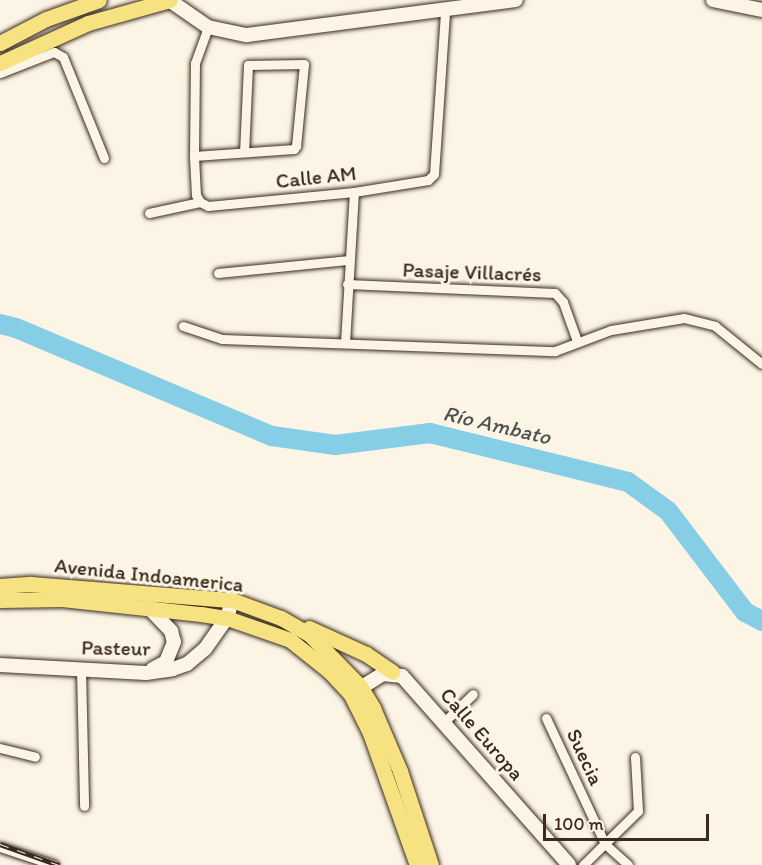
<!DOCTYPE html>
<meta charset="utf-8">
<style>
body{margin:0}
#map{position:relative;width:762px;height:865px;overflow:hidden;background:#fcf5e5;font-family:Itim,sans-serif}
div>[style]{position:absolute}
.river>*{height:20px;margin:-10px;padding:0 10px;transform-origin:10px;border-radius:10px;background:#85cee6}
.roads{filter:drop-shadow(0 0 2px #3b2a1e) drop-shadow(0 0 2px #3b2a1e)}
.street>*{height:9px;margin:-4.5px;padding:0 4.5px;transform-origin:4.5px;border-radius:4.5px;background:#fcf5e5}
.secondary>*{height:14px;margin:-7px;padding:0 7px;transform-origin:7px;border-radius:7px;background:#fcf5e5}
.primary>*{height:15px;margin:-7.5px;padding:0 7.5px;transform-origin:7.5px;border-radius:7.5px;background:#f7e281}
.rail>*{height:5px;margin-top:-2.5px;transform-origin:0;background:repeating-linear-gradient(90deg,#fcf5e5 0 9px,#3b2a1e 0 18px);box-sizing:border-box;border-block:2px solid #3b2a1e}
span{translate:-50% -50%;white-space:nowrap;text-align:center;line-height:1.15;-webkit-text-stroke:6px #fcf5e5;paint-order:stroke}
.street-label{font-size:21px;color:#3b2a1e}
.water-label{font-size:22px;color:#4e5350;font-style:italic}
.scale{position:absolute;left:543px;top:814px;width:166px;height:27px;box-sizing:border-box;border:3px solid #3b2a1e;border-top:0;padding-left:8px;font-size:18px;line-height:21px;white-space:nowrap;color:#3b2a1e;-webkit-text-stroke:4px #fcf5e5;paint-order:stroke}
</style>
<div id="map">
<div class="river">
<div style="left:0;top:324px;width:16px;rotate:14deg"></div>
<div style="left:16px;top:328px;width:278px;rotate:22.9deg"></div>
<div style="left:272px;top:436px;width:64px;rotate:8.1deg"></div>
<div style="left:335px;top:445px;width:96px;rotate:-7.2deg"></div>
<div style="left:430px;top:433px;width:204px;rotate:13.9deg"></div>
<div style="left:628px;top:482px;width:49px;rotate:35.9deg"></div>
<div style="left:668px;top:511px;width:127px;rotate:52.7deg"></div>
<div style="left:745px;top:612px;width:19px;rotate:28deg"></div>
</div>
<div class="roads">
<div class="street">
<div style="left:0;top:73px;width:58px;rotate:-21.3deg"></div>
<div style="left:54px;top:52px;width:10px;rotate:29deg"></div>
<div style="left:63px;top:57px;width:109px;rotate:67.9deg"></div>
<div style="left:194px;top:156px;width:100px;rotate:-4deg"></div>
<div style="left:294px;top:149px;width:4px;rotate:-56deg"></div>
<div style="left:296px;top:146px;width:82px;rotate:-84.4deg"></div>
<div style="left:304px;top:64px;width:56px;rotate:179deg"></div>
<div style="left:248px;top:65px;width:87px;rotate:92.6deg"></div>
<div style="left:200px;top:202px;width:9px;rotate:27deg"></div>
<div style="left:208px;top:206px;width:147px;rotate:-5.5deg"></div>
<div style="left:354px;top:192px;width:75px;rotate:-9.2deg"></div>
<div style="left:428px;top:180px;width:8px;rotate:-45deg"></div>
<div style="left:434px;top:174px;width:163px;rotate:-86.1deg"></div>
<div style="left:200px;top:202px;width:8px;rotate:-120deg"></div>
<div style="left:196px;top:195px;width:39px;rotate:-93deg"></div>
<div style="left:194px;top:156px;width:93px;rotate:-89.4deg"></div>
<div style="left:195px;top:63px;width:38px;rotate:-70deg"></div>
<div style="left:149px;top:213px;width:52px;rotate:-12.2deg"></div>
<div style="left:218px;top:273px;width:132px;rotate:-5.7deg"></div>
<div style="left:347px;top:284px;width:208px;rotate:2.5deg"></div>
<div style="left:555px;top:293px;width:12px;rotate:48deg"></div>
<div style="left:563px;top:302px;width:41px;rotate:70.3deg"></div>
<div style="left:183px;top:326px;width:41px;rotate:18.4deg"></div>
<div style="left:222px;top:339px;width:333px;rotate:2.1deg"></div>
<div style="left:555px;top:351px;width:60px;rotate:-20.6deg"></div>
<div style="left:611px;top:330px;width:74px;rotate:-9.3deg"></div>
<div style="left:684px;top:318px;width:32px;rotate:14deg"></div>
<div style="left:715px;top:326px;width:60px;rotate:39deg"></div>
<div style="left:345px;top:343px;width:151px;rotate:-86.6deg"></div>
<div style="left:81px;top:669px;width:137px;rotate:88.7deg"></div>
<div style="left:546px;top:718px;width:139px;rotate:64.9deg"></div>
<div style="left:605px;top:844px;width:31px;rotate:42deg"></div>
<div style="left:444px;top:722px;width:40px;rotate:-44deg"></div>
<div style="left:0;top:748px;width:36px;rotate:14deg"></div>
<div style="left:0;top:847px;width:57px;rotate:18.4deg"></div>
<div style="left:583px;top:865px;width:77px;rotate:-44.5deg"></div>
<div style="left:638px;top:811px;width:54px;rotate:-93.2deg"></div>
</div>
<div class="secondary">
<div style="left:169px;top:0;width:47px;rotate:34.7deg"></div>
<div style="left:208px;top:27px;width:40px;rotate:12deg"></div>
<div style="left:247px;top:35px;width:271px;rotate:-7.4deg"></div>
<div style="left:713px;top:0;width:50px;rotate:11.5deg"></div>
<div style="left:149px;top:608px;width:32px;rotate:46deg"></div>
<div style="left:171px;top:631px;width:11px;rotate:75deg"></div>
<div style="left:174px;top:642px;width:22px;rotate:112deg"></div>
<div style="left:166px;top:662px;width:15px;rotate:152deg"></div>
<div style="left:0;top:665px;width:146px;rotate:3.1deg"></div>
<div style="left:146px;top:673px;width:27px;rotate:-8deg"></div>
<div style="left:173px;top:669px;width:15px;rotate:-20deg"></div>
<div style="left:187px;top:664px;width:23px;rotate:-40deg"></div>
<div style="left:205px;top:649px;width:38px;rotate:-55deg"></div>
<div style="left:227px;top:618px;width:19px;rotate:-74deg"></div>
<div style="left:354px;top:692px;width:34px;rotate:-32deg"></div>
<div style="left:383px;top:674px;width:19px;rotate:6deg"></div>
<div style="left:402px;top:676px;width:252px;rotate:48.5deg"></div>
</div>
<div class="primary">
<div style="left:0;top:43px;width:52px;rotate:-27.6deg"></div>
<div style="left:46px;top:19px;width:56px;rotate:-19.7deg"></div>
<div style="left:0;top:63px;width:97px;rotate:-24.4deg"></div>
<div style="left:88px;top:23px;width:85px;rotate:-15.7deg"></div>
<div style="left:0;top:586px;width:31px;rotate:-4deg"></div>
<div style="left:31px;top:584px;width:202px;rotate:4.6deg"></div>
<div style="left:232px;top:600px;width:52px;rotate:20.2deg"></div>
<div style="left:281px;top:618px;width:34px;rotate:30deg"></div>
<div style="left:310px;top:635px;width:71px;rotate:45.6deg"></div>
<div style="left:360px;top:686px;width:26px;rotate:59deg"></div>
<div style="left:373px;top:708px;width:69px;rotate:66.8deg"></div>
<div style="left:400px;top:771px;width:99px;rotate:71.7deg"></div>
<div style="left:0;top:600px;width:62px;rotate:-0.9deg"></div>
<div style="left:62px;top:599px;width:140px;rotate:6.2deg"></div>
<div style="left:201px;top:614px;width:26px;rotate:9deg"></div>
<div style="left:227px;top:618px;width:67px;rotate:19.2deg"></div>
<div style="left:290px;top:640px;width:50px;rotate:38.5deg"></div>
<div style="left:329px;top:671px;width:33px;rotate:47deg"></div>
<div style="left:351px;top:695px;width:42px;rotate:63.4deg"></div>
<div style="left:370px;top:733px;width:140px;rotate:70.4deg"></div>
<div style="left:309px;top:628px;width:63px;rotate:24.5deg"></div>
<div style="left:366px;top:654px;width:32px;rotate:34deg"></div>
</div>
</div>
<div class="rail">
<div style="left:0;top:844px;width:63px;rotate:19.6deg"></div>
</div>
<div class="street-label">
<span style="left:316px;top:177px;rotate:-6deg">Calle AM</span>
<span style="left:472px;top:272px;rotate:2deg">Pasaje Villacrés</span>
<span style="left:149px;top:575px;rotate:6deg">Avenida Indoamerica</span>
<span style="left:116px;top:648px;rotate:1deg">Pasteur</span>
<span style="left:482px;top:734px;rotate:49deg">Calle Europa</span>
<span style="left:585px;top:757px;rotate:65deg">Suecia</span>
</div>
<div class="water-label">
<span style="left:497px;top:425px;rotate:13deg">Río Ambato</span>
</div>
<div class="scale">100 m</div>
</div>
